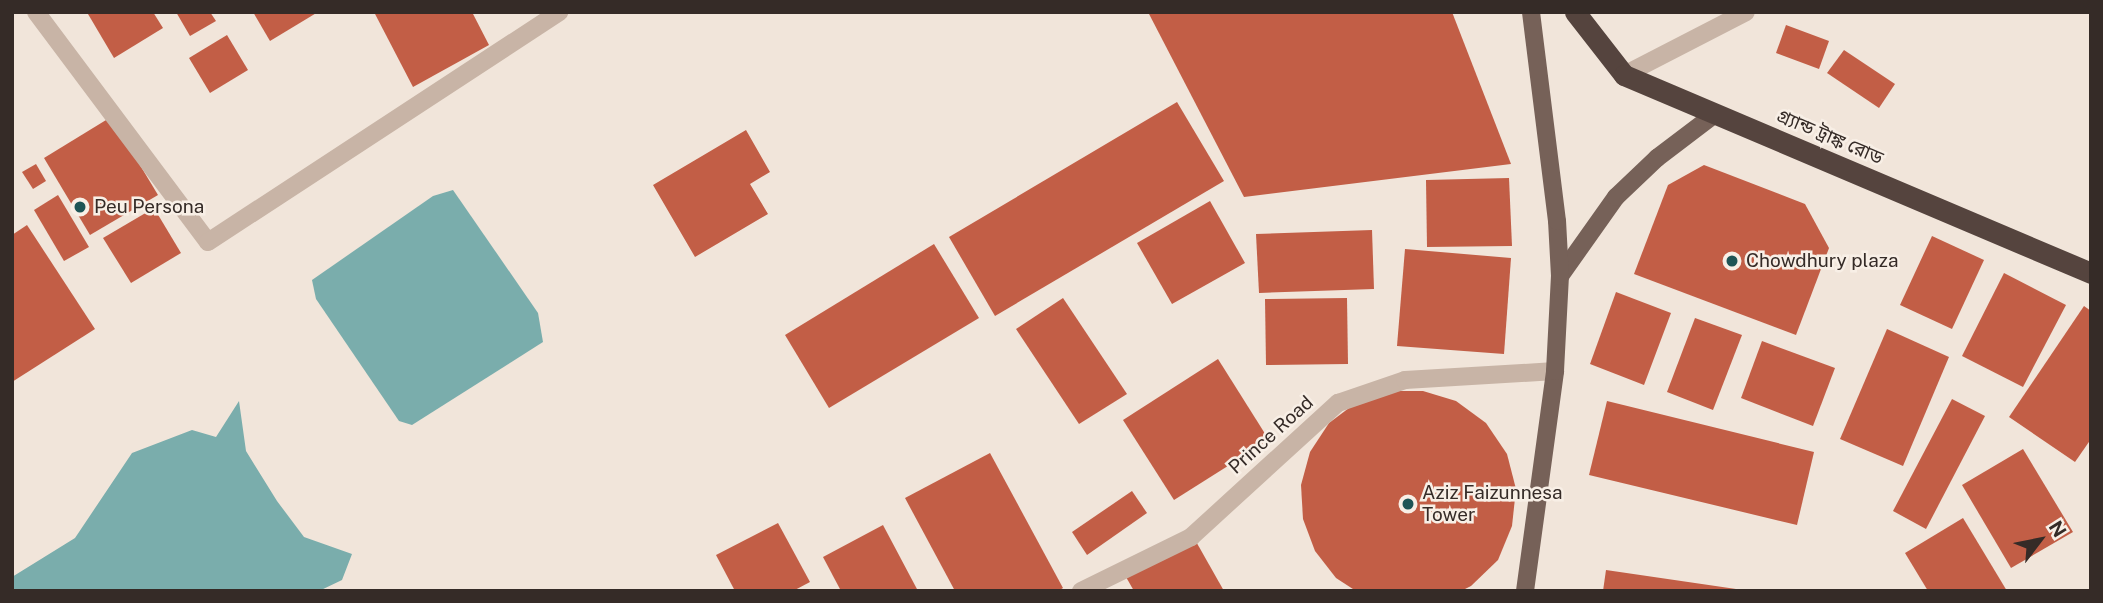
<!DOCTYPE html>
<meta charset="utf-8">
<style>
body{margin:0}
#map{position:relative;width:2103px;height:603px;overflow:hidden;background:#f1e5da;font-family:"Public Sans","Noto Sans Bengali",sans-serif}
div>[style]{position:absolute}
.water>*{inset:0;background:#7aadac}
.building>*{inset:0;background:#c25e46}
.street>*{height:18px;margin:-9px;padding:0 9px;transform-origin:9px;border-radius:9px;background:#c8b4a6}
.primary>*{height:18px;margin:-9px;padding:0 9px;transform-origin:9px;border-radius:9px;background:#766158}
.highway>*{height:21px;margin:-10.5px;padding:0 10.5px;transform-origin:10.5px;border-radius:10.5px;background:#55443e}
.dots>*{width:19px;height:19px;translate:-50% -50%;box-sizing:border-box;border:4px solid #f8efe6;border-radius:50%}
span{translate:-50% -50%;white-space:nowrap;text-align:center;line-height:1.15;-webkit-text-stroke:5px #f8efe6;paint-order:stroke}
.street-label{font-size:19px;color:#352b27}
.poi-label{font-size:19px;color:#352b27}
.left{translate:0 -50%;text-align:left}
.frame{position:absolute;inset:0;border:14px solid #352b27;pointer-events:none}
.north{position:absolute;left:2005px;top:505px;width:70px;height:70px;-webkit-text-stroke:5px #f8efe6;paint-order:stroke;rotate:58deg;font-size:19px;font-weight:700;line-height:28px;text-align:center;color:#352b27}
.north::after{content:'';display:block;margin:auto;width:24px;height:32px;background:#352b27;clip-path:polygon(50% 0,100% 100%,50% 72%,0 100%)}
</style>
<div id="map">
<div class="water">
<div style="clip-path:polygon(453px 190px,538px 313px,543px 342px,412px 425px,399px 421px,316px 299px,312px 280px,433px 196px)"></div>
<div style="clip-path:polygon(239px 401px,246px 451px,277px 501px,304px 537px,352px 554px,342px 580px,319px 591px,12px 591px,12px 577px,75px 538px,132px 453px,192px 430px,216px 437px)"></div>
</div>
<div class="building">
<div style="clip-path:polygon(91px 12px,153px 12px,163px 28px,114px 58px,88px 14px)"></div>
<div style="clip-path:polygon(176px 12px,210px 12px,216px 21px,190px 36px)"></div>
<div style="clip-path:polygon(253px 12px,318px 12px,270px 41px)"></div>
<div style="clip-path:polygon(374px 12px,472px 12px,489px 45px,413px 87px)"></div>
<div style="clip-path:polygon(1148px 12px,1452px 12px,1511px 164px,1244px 197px)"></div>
<div style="clip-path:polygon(1786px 25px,1829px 41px,1819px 69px,1776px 53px)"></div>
<div style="clip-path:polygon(227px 35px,248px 70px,210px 93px,189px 58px)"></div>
<div style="clip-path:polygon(1844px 50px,1895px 84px,1879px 108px,1827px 73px)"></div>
<div style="clip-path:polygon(1177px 102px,1224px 181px,995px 316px,949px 237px)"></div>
<div style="clip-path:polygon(111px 117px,158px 195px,90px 235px,44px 158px)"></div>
<div style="clip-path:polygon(746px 130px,770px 172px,750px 184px,768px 214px,695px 257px,653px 185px)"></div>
<div style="clip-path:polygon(36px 164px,46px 181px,33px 189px,22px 172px)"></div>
<div style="clip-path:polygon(1704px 165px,1805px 204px,1829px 248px,1796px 335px,1634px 274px,1668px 185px)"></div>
<div style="clip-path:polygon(1509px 178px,1512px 246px,1427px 247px,1426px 180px)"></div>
<div style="clip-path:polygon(58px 195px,89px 247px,64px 261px,34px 210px)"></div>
<div style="clip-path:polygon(1210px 201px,1245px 263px,1172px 304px,1137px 243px)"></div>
<div style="clip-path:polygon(154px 208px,181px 253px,131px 283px,103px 238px)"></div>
<div style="clip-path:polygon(27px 225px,95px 329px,12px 382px,12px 235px)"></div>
<div style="clip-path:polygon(1372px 230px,1374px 289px,1259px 293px,1256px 234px)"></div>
<div style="clip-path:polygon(1932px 236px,1984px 260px,1952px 329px,1900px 305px)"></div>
<div style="clip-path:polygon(934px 244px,979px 318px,829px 408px,785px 335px)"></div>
<div style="clip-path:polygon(1405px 249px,1511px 258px,1504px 354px,1397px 346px)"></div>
<div style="clip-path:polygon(2004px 273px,2066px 305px,2023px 387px,1962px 356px)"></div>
<div style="clip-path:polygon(1616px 292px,1671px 313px,1644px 385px,1590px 364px)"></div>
<div style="clip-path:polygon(1063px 298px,1127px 394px,1079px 424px,1016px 329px)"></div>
<div style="clip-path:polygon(1347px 298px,1348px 364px,1266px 365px,1265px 299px)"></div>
<div style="clip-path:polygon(2084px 306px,2091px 311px,2091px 439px,2075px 462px,2009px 417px)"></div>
<div style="clip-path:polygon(1695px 318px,1742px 335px,1713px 410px,1667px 392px)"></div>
<div style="clip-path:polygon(1887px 329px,1949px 357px,1903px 466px,1840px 439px)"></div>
<div style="clip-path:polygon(1762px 341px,1835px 368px,1813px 426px,1741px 398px)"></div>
<div style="clip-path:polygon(1218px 359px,1269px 440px,1174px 500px,1123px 420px)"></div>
<div style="clip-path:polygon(1389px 391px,1423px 391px,1456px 401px,1486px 423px,1507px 454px,1516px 489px,1512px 526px,1498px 560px,1471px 586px,1461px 591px,1356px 591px,1336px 578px,1315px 551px,1303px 519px,1301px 485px,1310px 452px,1329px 423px,1357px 402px)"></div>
<div style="clip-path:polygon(1952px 399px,1985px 416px,1926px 529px,1893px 511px)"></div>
<div style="clip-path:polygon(1607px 401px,1814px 452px,1797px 525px,1589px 475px)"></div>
<div style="clip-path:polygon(2023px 449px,2073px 532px,2011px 568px,1962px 485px)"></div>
<div style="clip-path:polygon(990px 453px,1063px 588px,1058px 591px,955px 591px,905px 498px)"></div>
<div style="clip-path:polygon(1132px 491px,1147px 513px,1087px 555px,1072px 532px)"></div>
<div style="clip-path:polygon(1963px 518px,2007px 591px,1928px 591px,1905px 553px)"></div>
<div style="clip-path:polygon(778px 523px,810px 582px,793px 591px,735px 591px,716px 555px)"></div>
<div style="clip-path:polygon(883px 525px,918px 591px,841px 591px,823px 557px)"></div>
<div style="clip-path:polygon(1194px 538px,1224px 591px,1134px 591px,1126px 577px)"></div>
<div style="clip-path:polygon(1606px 570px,1736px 589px,1736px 591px,1603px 591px)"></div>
</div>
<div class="street">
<div style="left:36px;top:12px;width:287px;rotate:53.2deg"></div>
<div style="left:208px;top:242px;width:420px;rotate:-33.2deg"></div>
<div style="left:1624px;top:75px;width:137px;rotate:-27.3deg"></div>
<div style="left:1081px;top:591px;width:123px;rotate:-26.1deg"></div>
<div style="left:1191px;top:537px;width:199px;rotate:-42.4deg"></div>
<div style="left:1338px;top:403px;width:71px;rotate:-18.9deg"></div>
<div style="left:1405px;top:380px;width:150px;rotate:-3.4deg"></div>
</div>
<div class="primary">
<div style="left:1560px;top:276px;width:97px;rotate:-54.7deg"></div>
<div style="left:1616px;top:197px;width:57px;rotate:-43.6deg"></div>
<div style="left:1657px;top:158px;width:73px;rotate:-37.2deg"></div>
<div style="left:1525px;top:591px;width:222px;rotate:-82.2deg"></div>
<div style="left:1555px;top:371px;width:95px;rotate:-87deg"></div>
<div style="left:1560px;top:276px;width:55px;rotate:-93.1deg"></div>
<div style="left:1557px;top:221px;width:211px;rotate:-97.1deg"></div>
</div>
<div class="highway">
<div style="left:1575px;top:12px;width:80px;rotate:52.1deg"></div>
<div style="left:1624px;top:75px;width:507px;rotate:22.98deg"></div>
</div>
<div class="dots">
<div style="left:80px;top:207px;background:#1e5455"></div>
<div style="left:1732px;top:261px;background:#1e5455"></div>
<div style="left:1408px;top:504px;background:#1e5455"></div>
</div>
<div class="street-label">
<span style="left:1830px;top:137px;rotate:23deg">গ্র্যান্ড ট্রাঙ্ক রোড</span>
<span style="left:1271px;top:435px;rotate:-42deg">Prince Road</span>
</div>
<div class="poi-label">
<span class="left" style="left:94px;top:207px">Peu Persona</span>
<span class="left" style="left:1746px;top:261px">Chowdhury plaza</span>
<span class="left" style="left:1422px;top:504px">Aziz Faizunnesa<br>Tower</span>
</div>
<div class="frame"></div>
<div class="north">N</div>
</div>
